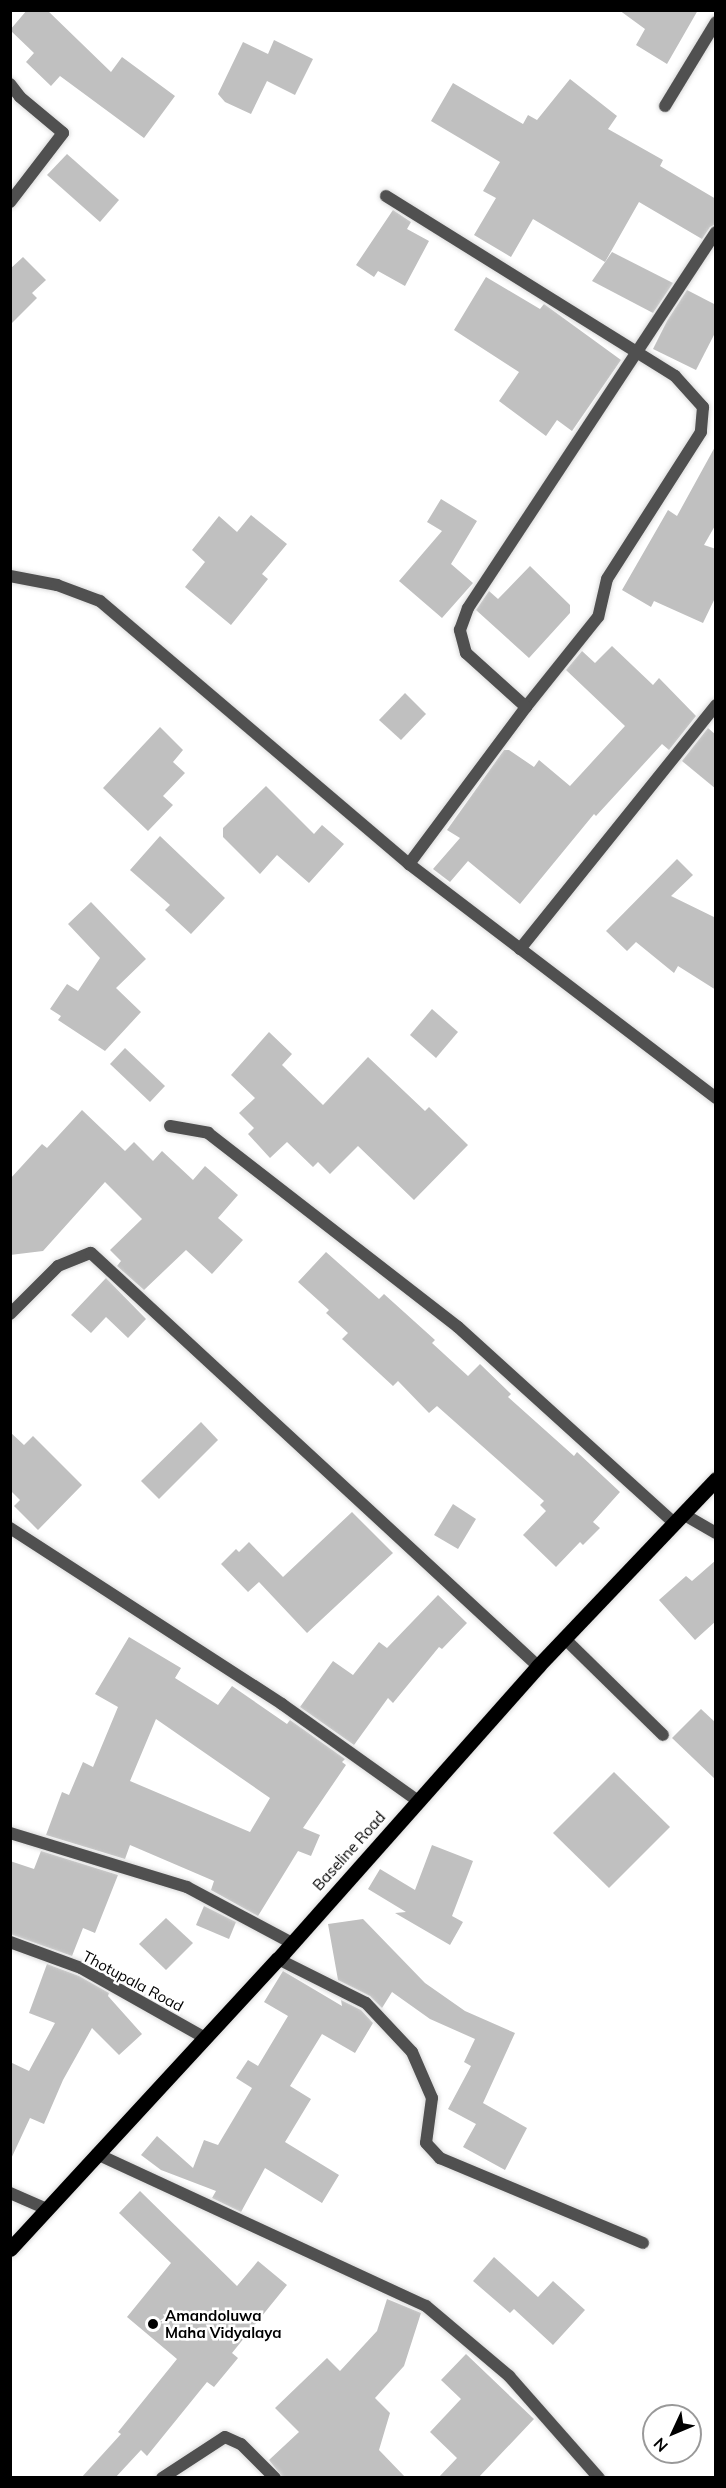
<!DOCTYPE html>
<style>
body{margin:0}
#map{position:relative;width:726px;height:2488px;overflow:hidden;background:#fff;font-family:Mulish,sans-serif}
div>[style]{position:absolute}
.building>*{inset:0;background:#c0c0c0}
.roads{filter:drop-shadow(0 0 2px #dbdbdb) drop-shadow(0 0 2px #dbdbdb)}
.street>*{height:12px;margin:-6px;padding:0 6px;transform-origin:6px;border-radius:6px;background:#505050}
.primary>*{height:15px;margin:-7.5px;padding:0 7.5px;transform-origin:7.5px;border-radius:7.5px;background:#000}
.dots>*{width:16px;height:16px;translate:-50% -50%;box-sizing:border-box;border:3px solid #fff;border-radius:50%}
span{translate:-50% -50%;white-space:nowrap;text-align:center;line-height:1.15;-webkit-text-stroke:5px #fff;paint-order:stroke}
.street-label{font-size:15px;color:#000}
.poi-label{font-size:15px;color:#000;font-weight:700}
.left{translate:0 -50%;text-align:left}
.frame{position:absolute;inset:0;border:12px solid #000;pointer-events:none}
.north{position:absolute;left:642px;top:2404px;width:60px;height:60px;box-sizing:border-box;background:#fff;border:2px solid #999;border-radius:50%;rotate:226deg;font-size:16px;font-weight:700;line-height:24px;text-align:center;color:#000}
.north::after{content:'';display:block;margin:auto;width:21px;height:27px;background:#000;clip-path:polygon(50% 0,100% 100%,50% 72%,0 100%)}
</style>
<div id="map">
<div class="building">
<div style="clip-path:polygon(27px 10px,47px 10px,111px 72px,122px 57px,175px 96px,144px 138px,60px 76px,51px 86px,26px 62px,34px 53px,10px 30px)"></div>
<div style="clip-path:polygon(619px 10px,698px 10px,667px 64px,636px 45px,645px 29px)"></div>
<div style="clip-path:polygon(274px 40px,313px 59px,295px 95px,267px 81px,251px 114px,225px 102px,218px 94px,243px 42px,268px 54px)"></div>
<div style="clip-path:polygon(570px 79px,617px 116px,608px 129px,663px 160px,660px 166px,716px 199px,716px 224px,710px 227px,702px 239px,639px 202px,605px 262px,533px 219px,511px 257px,474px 235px,496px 198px,483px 191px,500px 162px,431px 121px,453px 83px,523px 124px,528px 115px,537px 120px)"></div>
<div style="clip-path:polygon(67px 154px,119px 200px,100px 222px,47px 175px)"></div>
<div style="clip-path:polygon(393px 210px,411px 222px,407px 229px,429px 241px,405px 286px,378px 271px,374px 277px,356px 265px)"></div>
<div style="clip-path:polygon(612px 252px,673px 283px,653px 313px,592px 281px)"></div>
<div style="clip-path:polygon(23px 257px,46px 280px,32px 293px,37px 298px,10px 325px,10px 269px)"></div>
<div style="clip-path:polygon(486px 277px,540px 309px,544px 304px,621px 360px,572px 431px,557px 420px,546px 436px,499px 401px,519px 372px,454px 330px)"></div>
<div style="clip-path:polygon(687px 290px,716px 305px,716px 331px,696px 370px,653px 349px,667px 321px)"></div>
<div style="clip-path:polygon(716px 445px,716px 524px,704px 545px,716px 549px,716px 596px,703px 623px,654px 601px,651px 607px,622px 590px,668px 510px,677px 516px)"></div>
<div style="clip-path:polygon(441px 499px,477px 521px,451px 564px,473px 583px,442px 618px,399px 581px,442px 531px,427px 522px)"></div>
<div style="clip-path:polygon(251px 515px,287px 544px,262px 574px,268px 579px,231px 625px,185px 587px,205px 562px,192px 550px,219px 516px,237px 532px)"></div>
<div style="clip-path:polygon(530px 566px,570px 605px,570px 613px,529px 658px,476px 610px,489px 591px,498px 599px)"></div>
<div style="clip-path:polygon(612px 646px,653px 685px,659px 678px,696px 716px,669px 750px,662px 744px,596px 816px,594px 814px,520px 904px,468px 861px,450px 882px,433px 869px,460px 838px,447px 830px,504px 750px,509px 750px,534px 767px,539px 760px,570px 786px,625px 726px,566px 670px,582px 651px,595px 663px)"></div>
<div style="clip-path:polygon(405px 693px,426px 714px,401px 740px,379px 720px)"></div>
<div style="clip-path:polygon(160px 727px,183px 750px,173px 762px,185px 773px,163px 796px,173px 805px,148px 831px,103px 788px)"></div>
<div style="clip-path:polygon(708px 728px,716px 735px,716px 789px,682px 761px)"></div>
<div style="clip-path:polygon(266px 786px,314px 834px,322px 825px,344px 844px,309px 883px,277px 855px,260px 874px,223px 837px,223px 828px)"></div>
<div style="clip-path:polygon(160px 836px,225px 898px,191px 934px,165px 910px,170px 905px,130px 870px)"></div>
<div style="clip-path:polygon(677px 859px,693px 875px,671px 896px,716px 918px,716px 990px,678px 966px,674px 973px,636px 942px,627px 951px,606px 931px)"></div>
<div style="clip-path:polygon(91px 902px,146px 959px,116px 988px,141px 1012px,105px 1051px,58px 1020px,61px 1016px,50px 1009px,67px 984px,78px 991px,100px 958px,68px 924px)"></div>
<div style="clip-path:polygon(432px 1009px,458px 1032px,436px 1058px,410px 1035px)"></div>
<div style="clip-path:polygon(269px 1032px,292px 1054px,282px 1065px,323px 1105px,368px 1057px,425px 1111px,429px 1107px,468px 1145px,414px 1200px,358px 1146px,330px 1174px,318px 1162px,313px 1167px,287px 1142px,270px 1158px,248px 1134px,254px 1128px,239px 1113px,255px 1098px,231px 1075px)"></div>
<div style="clip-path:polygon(125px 1048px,165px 1086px,150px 1102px,110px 1064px)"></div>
<div style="clip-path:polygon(82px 1110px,125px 1151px,134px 1142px,153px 1161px,162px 1151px,193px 1180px,205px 1166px,238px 1195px,218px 1218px,243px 1240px,212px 1274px,186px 1250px,144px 1290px,117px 1266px,121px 1261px,110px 1250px,142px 1219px,105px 1182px,43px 1251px,10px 1255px,10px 1179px,42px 1144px,47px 1148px)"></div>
<div style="clip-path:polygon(326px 1252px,379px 1299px,384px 1294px,435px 1340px,432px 1343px,468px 1376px,480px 1364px,511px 1394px,508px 1397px,574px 1456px,577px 1452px,620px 1492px,593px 1522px,600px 1528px,583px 1545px,580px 1542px,556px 1567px,523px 1535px,546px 1511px,540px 1505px,544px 1501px,437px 1406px,429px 1413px,398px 1381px,393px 1386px,342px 1339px,348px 1333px,326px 1313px,329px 1310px,298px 1282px)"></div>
<div style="clip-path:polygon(106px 1278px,146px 1319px,128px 1338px,106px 1317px,91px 1333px,71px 1315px)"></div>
<div style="clip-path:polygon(201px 1422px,218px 1440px,159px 1499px,141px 1481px)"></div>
<div style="clip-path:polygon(10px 1432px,24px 1445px,33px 1436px,82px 1485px,38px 1530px,14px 1506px,20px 1500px,10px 1490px)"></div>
<div style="clip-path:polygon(453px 1504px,476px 1519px,458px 1549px,434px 1535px)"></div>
<div style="clip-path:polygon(352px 1512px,393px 1553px,307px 1633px,259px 1582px,248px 1592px,221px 1564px,236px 1549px,239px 1552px,249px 1542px,283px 1577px)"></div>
<div style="clip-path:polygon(716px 1560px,716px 1621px,695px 1640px,659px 1600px,686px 1576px,692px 1581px)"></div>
<div style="clip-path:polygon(438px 1595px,467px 1623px,442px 1649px,439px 1647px,393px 1703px,388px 1698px,354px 1745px,300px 1707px,333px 1661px,353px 1675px,379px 1642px,387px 1648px)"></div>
<div style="clip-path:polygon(evenodd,129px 1637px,181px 1668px,175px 1678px,218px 1705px,232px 1686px,287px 1724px,290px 1720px,345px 1759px,342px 1762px,346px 1765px,303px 1828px,320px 1835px,311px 1856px,298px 1851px,258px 1916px,211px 1890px,214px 1881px,130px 1845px,125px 1859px,46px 1835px,62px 1792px,69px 1795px,83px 1762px,93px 1767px,118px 1707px,95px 1694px,129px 1637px,156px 1719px,270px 1798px,250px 1832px,130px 1781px,156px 1719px)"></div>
<div style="clip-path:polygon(701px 1709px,716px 1723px,716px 1780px,672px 1738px)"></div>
<div style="clip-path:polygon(614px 1772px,670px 1827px,609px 1888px,553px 1833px)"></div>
<div style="clip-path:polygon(432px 1845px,473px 1861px,452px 1916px,463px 1922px,450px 1945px,395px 1913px,406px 1912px,368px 1889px,380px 1869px,415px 1890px)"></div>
<div style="clip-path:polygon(41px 1851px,118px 1875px,95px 1933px,83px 1928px,72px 1956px,10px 1934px,10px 1861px,34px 1869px)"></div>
<div style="clip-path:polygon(204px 1906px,236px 1922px,229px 1939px,196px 1925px)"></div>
<div style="clip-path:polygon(166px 1918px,193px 1943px,166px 1970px,139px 1944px)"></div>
<div style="clip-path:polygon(363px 1919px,425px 1983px,465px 2011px,515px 2033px,483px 2103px,527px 2128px,505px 2170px,463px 2147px,476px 2124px,448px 2109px,471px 2066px,464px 2062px,475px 2039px,430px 2019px,392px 1992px,382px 2008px,370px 1996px,338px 1980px,328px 1924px)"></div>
<div style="clip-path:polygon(47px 1964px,79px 1976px,109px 1993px,108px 1996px,142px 2034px,119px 2055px,92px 2028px,63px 2080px,44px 2124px,30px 2118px,10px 2161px,10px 2062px,29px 2071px,55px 2023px,29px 2013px)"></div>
<div style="clip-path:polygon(283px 1971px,342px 2006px,341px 2000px,361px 2010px,373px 2023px,355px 2053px,322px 2034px,290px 2086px,311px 2099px,285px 2142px,339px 2175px,322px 2203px,265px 2168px,241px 2212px,212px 2198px,216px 2191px,161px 2170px,141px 2155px,157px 2136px,193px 2168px,204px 2140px,218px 2145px,252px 2088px,236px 2078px,248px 2060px,258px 2066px,288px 2016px,264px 2002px)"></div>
<div style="clip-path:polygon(140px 2191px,237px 2286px,258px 2261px,287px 2285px,232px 2353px,238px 2358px,214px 2387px,207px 2382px,147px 2456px,141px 2450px,115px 2478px,81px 2478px,121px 2434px,118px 2432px,177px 2359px,127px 2317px,171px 2263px,119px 2213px)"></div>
<div style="clip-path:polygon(494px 2257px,538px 2297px,553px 2281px,585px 2310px,553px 2345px,514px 2309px,510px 2313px,473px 2281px)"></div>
<div style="clip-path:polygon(387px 2299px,421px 2313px,404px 2366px,375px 2398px,390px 2413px,379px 2450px,406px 2478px,283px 2478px,269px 2460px,299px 2432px,275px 2408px,327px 2358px,340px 2371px,377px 2331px)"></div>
<div style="clip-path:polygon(466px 2354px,534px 2419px,478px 2478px,438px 2478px,457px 2458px,430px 2432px,461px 2399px,441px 2380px)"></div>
</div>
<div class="roads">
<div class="street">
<div style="left:10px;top:84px;width:16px;rotate:52deg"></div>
<div style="left:20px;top:97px;width:56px;rotate:39.9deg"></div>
<div style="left:63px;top:133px;width:87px;rotate:127.5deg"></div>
<div style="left:665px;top:106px;width:98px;rotate:-58.7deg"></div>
<div style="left:386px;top:196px;width:340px;rotate:31.9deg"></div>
<div style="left:675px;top:376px;width:42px;rotate:47.9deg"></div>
<div style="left:703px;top:407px;width:25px;rotate:95deg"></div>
<div style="left:701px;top:432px;width:174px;rotate:122.6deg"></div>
<div style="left:607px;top:579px;width:39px;rotate:103deg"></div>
<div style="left:598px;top:617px;width:115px;rotate:128.7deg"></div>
<div style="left:526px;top:707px;width:196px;rotate:126.7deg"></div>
<div style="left:10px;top:576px;width:48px;rotate:10.8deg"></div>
<div style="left:57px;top:585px;width:46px;rotate:20.4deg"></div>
<div style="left:100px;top:601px;width:406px;rotate:40.4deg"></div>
<div style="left:409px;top:864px;width:386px;rotate:37.3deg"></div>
<div style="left:526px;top:707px;width:81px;rotate:-138deg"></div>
<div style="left:466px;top:653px;width:24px;rotate:-105deg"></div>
<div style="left:460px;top:630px;width:23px;rotate:-70deg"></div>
<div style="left:468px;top:608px;width:450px;rotate:-56.6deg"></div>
<div style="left:520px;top:949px;width:313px;rotate:-51.2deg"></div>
<div style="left:170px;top:1126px;width:39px;rotate:10deg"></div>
<div style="left:208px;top:1133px;width:316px;rotate:37.8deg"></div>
<div style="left:458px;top:1327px;width:292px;rotate:42.2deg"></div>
<div style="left:10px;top:1314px;width:68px;rotate:-45deg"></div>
<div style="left:58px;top:1266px;width:35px;rotate:-22deg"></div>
<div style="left:91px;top:1253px;width:609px;rotate:42.74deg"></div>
<div style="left:683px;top:1514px;width:38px;rotate:30deg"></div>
<div style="left:10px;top:1528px;width:324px;rotate:32.9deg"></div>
<div style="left:282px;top:1704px;width:167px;rotate:35.5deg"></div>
<div style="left:565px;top:1639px;width:137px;rotate:44.4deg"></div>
<div style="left:10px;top:1833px;width:185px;rotate:17deg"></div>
<div style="left:187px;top:1887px;width:119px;rotate:28.1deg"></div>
<div style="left:10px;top:1942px;width:76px;rotate:20.1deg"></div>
<div style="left:81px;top:1968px;width:142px;rotate:29.4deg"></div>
<div style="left:278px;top:1959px;width:98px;rotate:26.6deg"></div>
<div style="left:366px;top:2003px;width:67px;rotate:46.8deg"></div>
<div style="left:412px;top:2052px;width:50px;rotate:66.5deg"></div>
<div style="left:432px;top:2098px;width:45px;rotate:97.6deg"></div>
<div style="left:426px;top:2143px;width:21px;rotate:47deg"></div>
<div style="left:440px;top:2158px;width:220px;rotate:22.7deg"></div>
<div style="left:97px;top:2154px;width:362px;rotate:24.8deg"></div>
<div style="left:426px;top:2306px;width:109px;rotate:40.1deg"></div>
<div style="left:509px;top:2376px;width:136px;rotate:48.6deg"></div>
<div style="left:10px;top:2193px;width:40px;rotate:23.4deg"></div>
<div style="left:162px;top:2478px;width:75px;rotate:-33.1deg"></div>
<div style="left:225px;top:2437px;width:17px;rotate:24deg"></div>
<div style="left:241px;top:2444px;width:48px;rotate:45deg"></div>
</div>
<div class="primary">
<div style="left:10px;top:2249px;width:395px;rotate:-47.3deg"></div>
<div style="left:278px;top:1959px;width:392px;rotate:-48.4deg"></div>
<div style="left:538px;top:1666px;width:258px;rotate:-46.4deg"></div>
</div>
</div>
<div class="dots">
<div style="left:153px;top:2324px;background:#000"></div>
</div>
<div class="street-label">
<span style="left:349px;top:1851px;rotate:-48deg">Baseline Road</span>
<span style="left:133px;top:1981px;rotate:28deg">Thotupala Road</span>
</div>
<div class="poi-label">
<span class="left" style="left:165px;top:2324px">Amandoluwa<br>Maha Vidyalaya</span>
</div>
<div class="frame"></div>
<div class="north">N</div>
</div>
